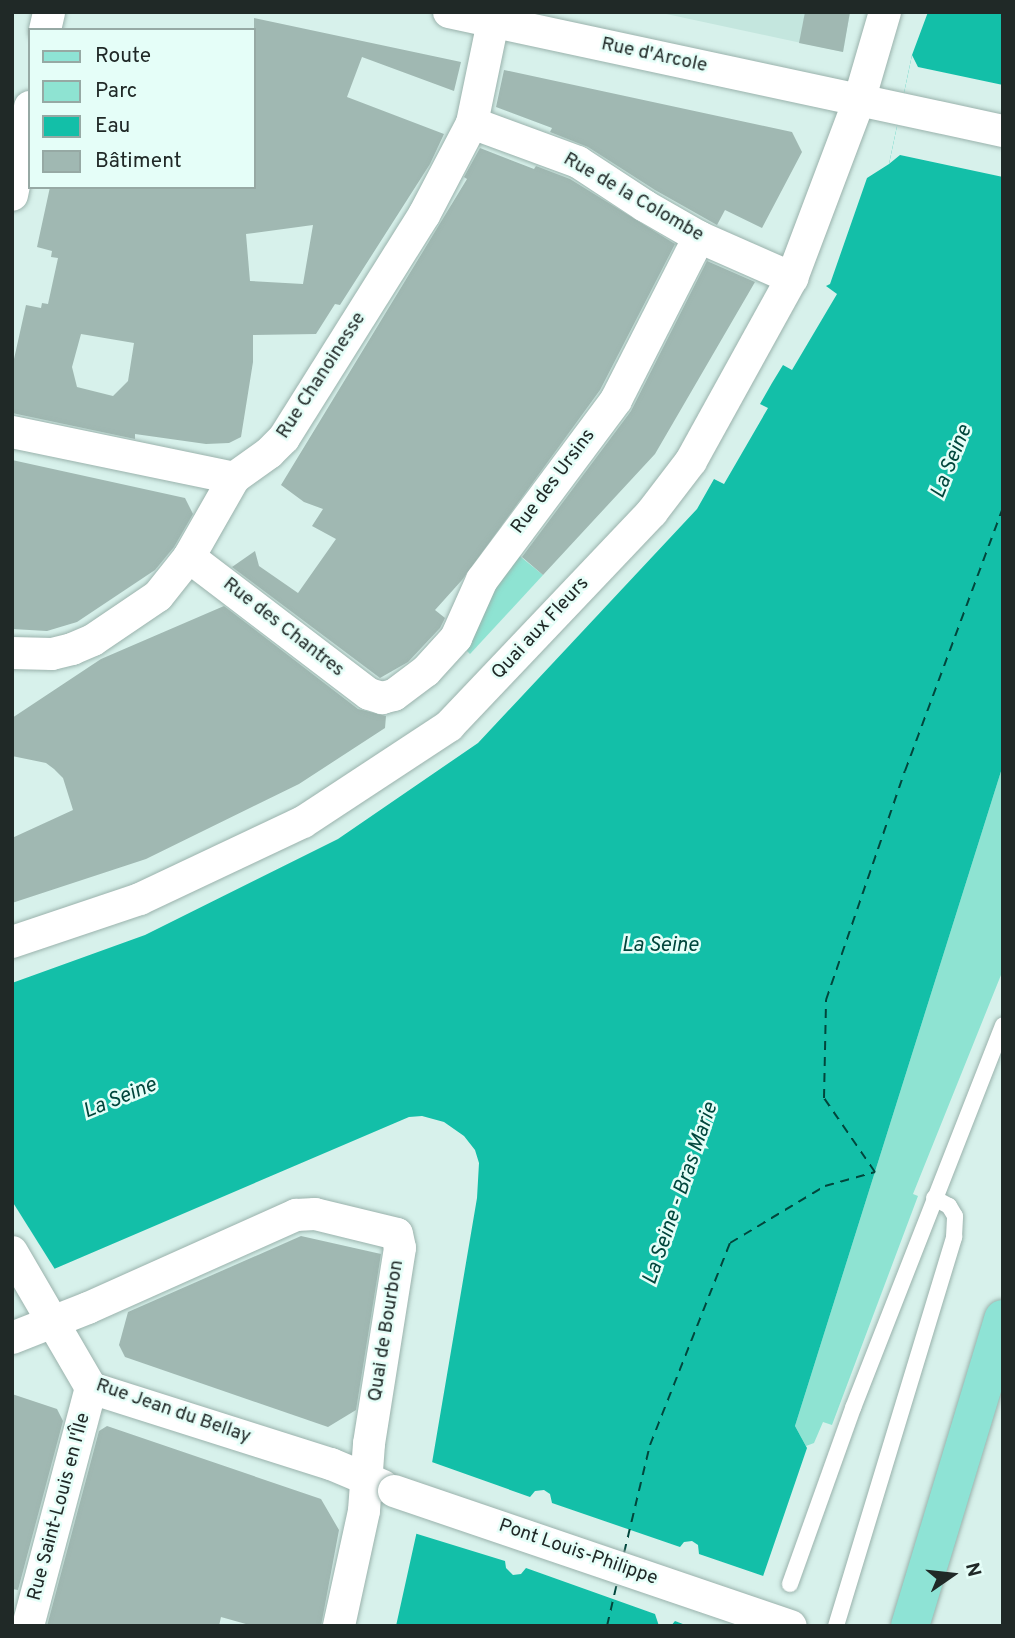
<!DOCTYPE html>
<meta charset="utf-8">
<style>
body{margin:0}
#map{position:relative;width:1015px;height:1638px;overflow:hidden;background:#d7f1eb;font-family:Overpass,sans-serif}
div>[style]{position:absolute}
.built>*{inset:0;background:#c4e6de}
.green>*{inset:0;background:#8ee3d2}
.water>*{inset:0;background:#13bfa8}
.pier>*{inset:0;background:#d7f1eb}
.ferry>*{height:2px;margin-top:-1px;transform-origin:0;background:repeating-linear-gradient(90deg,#01463c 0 9px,transparent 0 16px)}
.building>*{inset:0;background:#a0b8b2}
.roads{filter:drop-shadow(0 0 2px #9ab2ac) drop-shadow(0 0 2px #9ab2ac)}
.lane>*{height:16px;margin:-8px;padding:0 8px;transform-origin:8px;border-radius:8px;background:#fff}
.street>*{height:32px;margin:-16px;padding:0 16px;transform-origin:16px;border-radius:16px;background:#fff}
.primary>*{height:38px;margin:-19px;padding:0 19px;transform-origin:19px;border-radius:19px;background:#8ee3d5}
.bridges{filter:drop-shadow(0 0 2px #9ab2ac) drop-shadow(0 0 2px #9ab2ac)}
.street-bridge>*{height:32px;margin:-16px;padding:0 16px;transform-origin:16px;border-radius:16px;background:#fff}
span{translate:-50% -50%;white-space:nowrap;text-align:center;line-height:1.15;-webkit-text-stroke:5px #e5fef8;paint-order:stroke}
.street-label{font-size:19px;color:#202927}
.water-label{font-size:21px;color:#01463c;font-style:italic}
.frame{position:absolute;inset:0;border:14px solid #202927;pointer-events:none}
.legend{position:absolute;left:28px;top:28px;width:228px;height:161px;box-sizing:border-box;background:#e5fef8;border:2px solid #96a9a4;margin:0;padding:9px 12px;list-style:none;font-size:21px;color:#202927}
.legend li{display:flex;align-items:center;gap:14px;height:35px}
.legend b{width:35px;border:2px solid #96a9a4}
.north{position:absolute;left:917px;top:1540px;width:70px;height:70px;-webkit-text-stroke:5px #e5fef8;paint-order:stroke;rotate:76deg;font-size:19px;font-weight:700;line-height:28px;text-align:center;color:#202927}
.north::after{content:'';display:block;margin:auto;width:24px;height:32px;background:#202927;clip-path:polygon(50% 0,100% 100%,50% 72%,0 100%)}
</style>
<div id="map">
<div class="built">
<div style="clip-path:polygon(657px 12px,850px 12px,843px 52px)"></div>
</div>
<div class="green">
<div style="clip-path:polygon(516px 553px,543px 575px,470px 654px,463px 647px,483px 597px)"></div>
<div style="clip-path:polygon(1003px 765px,1003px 970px,913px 1194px,918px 1196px,832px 1425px,823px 1422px,814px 1443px,806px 1446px,795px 1426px)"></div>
</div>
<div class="water">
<div style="clip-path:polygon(928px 12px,1003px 12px,1003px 765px,795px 1426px,807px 1448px,746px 1626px,396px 1626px,432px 1463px,477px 1198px,479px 1163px,475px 1150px,464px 1136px,444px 1122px,422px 1116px,409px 1117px,12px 1287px,12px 983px,145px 935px,338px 839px,478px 743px,697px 509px,714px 479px,724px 484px,768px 408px,760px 404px,772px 383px,783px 365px,792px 370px,837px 294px,826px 286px,830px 284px,867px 178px,889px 164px,912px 55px)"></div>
</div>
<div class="pier">
<div style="clip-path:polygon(912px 55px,918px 67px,1003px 85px,1003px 177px,900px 155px,889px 164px)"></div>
<div style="clip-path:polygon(12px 1201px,56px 1271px,12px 1290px)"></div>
<div style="clip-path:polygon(429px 1461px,530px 1497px,535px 1491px,544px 1490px,550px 1494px,552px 1503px,680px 1547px,684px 1542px,692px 1541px,698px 1545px,699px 1554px,766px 1577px,749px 1626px,688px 1626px,675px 1621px,671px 1626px,659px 1626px,655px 1614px,526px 1568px,521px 1574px,513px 1575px,506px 1568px,505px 1561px,414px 1533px)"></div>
</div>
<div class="ferry">
<div style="left:624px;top:1553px;width:111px;rotate:-76.5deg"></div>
<div style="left:650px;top:1445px;width:217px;rotate:-68.4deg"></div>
<div style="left:730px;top:1243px;width:111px;rotate:-31deg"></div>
<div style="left:825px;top:1186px;width:52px;rotate:-15.6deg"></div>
<div style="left:875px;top:1172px;width:90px;rotate:-124.6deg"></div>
<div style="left:824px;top:1098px;width:98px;rotate:-88.8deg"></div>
<div style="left:826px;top:1000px;width:242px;rotate:-71deg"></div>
<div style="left:905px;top:771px;width:281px;rotate:-69.6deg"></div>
<div style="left:607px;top:1626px;width:44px;rotate:-76.9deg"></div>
</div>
<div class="building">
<div style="clip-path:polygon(805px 12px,850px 12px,843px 52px,799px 43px)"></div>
<div style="clip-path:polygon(evenodd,254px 18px,461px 62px,454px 91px,362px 57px,347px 97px,444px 134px,430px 164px,340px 305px,335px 304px,316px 334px,253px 335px,253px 362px,241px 437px,229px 443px,206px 444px,135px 434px,135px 439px,12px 413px,12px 368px,26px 305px,41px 308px,42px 303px,48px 304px,58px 258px,51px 257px,52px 251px,37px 247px,50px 187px,254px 187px,254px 18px,313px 225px,303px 284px,250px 281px,246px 234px,313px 225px,254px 18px,81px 334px,134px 343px,128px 381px,113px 396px,77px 387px,72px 367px,81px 334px)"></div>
<div style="clip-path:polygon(504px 70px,792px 132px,802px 152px,762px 228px,725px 210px,717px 225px,655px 190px,588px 147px,550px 132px,552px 128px,496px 107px)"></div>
<div style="clip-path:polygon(480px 148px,534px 169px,536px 166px,570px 179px,675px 244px,600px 390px,462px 580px,435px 610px,445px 618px,440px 628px,408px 662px,380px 678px,232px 567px,255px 551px,259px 566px,298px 593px,336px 539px,312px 526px,323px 509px,304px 502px,281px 485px,467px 179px,464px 177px)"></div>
<div style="clip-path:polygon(707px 261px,755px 282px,655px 454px,543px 575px,522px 557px,631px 411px)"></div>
<div style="clip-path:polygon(12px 460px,185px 498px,193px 514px,174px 547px,155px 570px,77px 622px,47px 631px,12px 629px)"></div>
<div style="clip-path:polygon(224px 606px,358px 709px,386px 716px,385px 728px,299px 784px,146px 859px,12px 903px,12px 838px,73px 810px,63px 778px,54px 769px,46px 763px,12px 756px,12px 718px,101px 659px)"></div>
<div style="clip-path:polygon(301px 1236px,381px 1254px,356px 1410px,328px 1427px,125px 1357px,119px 1345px,128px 1312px)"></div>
<div style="clip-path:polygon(12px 1394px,57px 1409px,63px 1421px,18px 1590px,12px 1589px)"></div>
<div style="clip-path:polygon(107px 1426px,321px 1499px,339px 1530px,321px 1626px,253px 1626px,221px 1617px,219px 1626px,47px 1626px,99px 1431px)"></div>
</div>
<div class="roads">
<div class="lane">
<div style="left:790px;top:1584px;width:187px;rotate:-70.3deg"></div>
<div style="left:853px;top:1408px;width:411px;rotate:-68.6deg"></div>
<div style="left:836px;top:1626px;width:407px;rotate:-73.1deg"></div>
<div style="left:954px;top:1237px;width:21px;rotate:-87deg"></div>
<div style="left:955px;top:1216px;width:12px;rotate:-121deg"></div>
<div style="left:949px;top:1206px;width:17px;rotate:-152deg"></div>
</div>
<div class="street">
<div style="left:449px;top:12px;width:567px;rotate:12.12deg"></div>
<div style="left:45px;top:30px;width:18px;rotate:-77deg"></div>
<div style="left:472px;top:123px;width:113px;rotate:20.2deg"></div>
<div style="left:578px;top:162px;width:80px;rotate:33.3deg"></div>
<div style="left:645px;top:206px;width:62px;rotate:29.9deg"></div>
<div style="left:699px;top:237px;width:102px;rotate:23.8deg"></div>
<div style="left:12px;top:195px;width:90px;rotate:-78.4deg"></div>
<div style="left:12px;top:432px;width:227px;rotate:11.7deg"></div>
<div style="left:189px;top:557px;width:226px;rotate:37.3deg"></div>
<div style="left:369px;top:694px;width:14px;rotate:17deg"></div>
<div style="left:382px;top:698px;width:12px;rotate:-14deg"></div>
<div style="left:394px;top:695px;width:40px;rotate:-37deg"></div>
<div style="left:426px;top:671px;width:45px;rotate:-47.7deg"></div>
<div style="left:456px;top:638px;width:64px;rotate:-65.9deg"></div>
<div style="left:482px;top:580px;width:224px;rotate:-53.3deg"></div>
<div style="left:616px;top:400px;width:183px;rotate:-63deg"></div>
<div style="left:12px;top:653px;width:40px;rotate:1.4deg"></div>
<div style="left:52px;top:654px;width:21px;rotate:-14deg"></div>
<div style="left:72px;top:649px;width:23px;rotate:-23deg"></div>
<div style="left:93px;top:640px;width:78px;rotate:-34.1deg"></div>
<div style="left:158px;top:596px;width:50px;rotate:-51.5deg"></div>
<div style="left:189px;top:557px;width:91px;rotate:-60.3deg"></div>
<div style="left:234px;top:478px;width:43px;rotate:-35.5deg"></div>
<div style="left:269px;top:453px;width:21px;rotate:-45deg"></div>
<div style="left:284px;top:438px;width:263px;rotate:-57.9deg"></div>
<div style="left:424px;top:215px;width:104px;rotate:-62.4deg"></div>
<div style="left:472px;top:123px;width:103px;rotate:-78.3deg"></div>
<div style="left:12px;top:942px;width:135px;rotate:-18.6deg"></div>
<div style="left:140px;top:899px;width:180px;rotate:-25.3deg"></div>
<div style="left:303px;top:822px;width:175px;rotate:-33.3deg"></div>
<div style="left:449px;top:726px;width:295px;rotate:-46.5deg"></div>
<div style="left:652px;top:512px;width:64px;rotate:-52.6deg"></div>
<div style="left:691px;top:461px;width:209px;rotate:-61.1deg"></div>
<div style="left:792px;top:278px;width:189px;rotate:-69.3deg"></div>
<div style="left:859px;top:101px;width:93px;rotate:-73.7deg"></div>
<div style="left:12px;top:1252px;width:157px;rotate:59.8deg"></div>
<div style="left:91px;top:1388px;width:252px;rotate:17.6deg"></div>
<div style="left:331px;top:1464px;width:56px;rotate:22.9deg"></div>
<div style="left:12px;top:1338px;width:82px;rotate:-21.5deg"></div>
<div style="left:88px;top:1308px;width:228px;rotate:-24.1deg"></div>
<div style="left:296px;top:1215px;width:19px;rotate:-3deg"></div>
<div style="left:315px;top:1214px;width:84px;rotate:13.7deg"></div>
<div style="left:397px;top:1234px;width:14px;rotate:78deg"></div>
<div style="left:400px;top:1248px;width:198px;rotate:99deg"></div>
<div style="left:369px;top:1444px;width:67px;rotate:94.3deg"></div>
<div style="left:364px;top:1511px;width:118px;rotate:102.3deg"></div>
<div style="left:28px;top:1626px;width:246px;rotate:-75.2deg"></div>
</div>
<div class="primary">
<div style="left:910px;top:1626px;width:321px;rotate:-73.1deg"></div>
</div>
</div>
<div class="bridges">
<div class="street-bridge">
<div style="left:394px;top:1491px;width:419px;rotate:18.8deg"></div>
</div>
</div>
<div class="street-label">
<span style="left:654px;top:56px;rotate:12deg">Rue d'Arcole</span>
<span style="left:633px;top:198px;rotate:30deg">Rue de la Colombe</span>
<span style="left:322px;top:376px;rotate:-57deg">Rue Chanoinesse</span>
<span style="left:554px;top:482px;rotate:-53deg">Rue des Ursins</span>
<span style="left:283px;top:628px;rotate:38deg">Rue des Chantres</span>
<span style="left:541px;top:629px;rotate:-47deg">Quai aux Fleurs</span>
<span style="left:387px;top:1331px;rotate:-81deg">Quai de Bourbon</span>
<span style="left:173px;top:1412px;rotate:19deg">Rue Jean du Bellay</span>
<span style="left:60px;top:1507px;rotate:-75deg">Rue Saint-Louis en l'Île</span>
<span style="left:578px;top:1553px;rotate:19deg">Pont Louis-Philippe</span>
</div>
<div class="water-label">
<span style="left:952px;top:462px;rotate:-68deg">La Seine</span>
<span style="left:660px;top:946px">La Seine</span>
<span style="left:120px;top:1099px;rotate:-22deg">La Seine</span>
<span style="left:681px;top:1194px;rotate:-71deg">La Seine - Bras Marie</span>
</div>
<div class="frame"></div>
<ul class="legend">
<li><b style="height:9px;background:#8ee3d5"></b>Route</li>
<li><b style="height:19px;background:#8ee3d2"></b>Parc</li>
<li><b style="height:19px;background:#13bfa8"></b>Eau</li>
<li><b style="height:19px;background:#a0b8b2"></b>Bâtiment</li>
</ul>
<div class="north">N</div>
</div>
